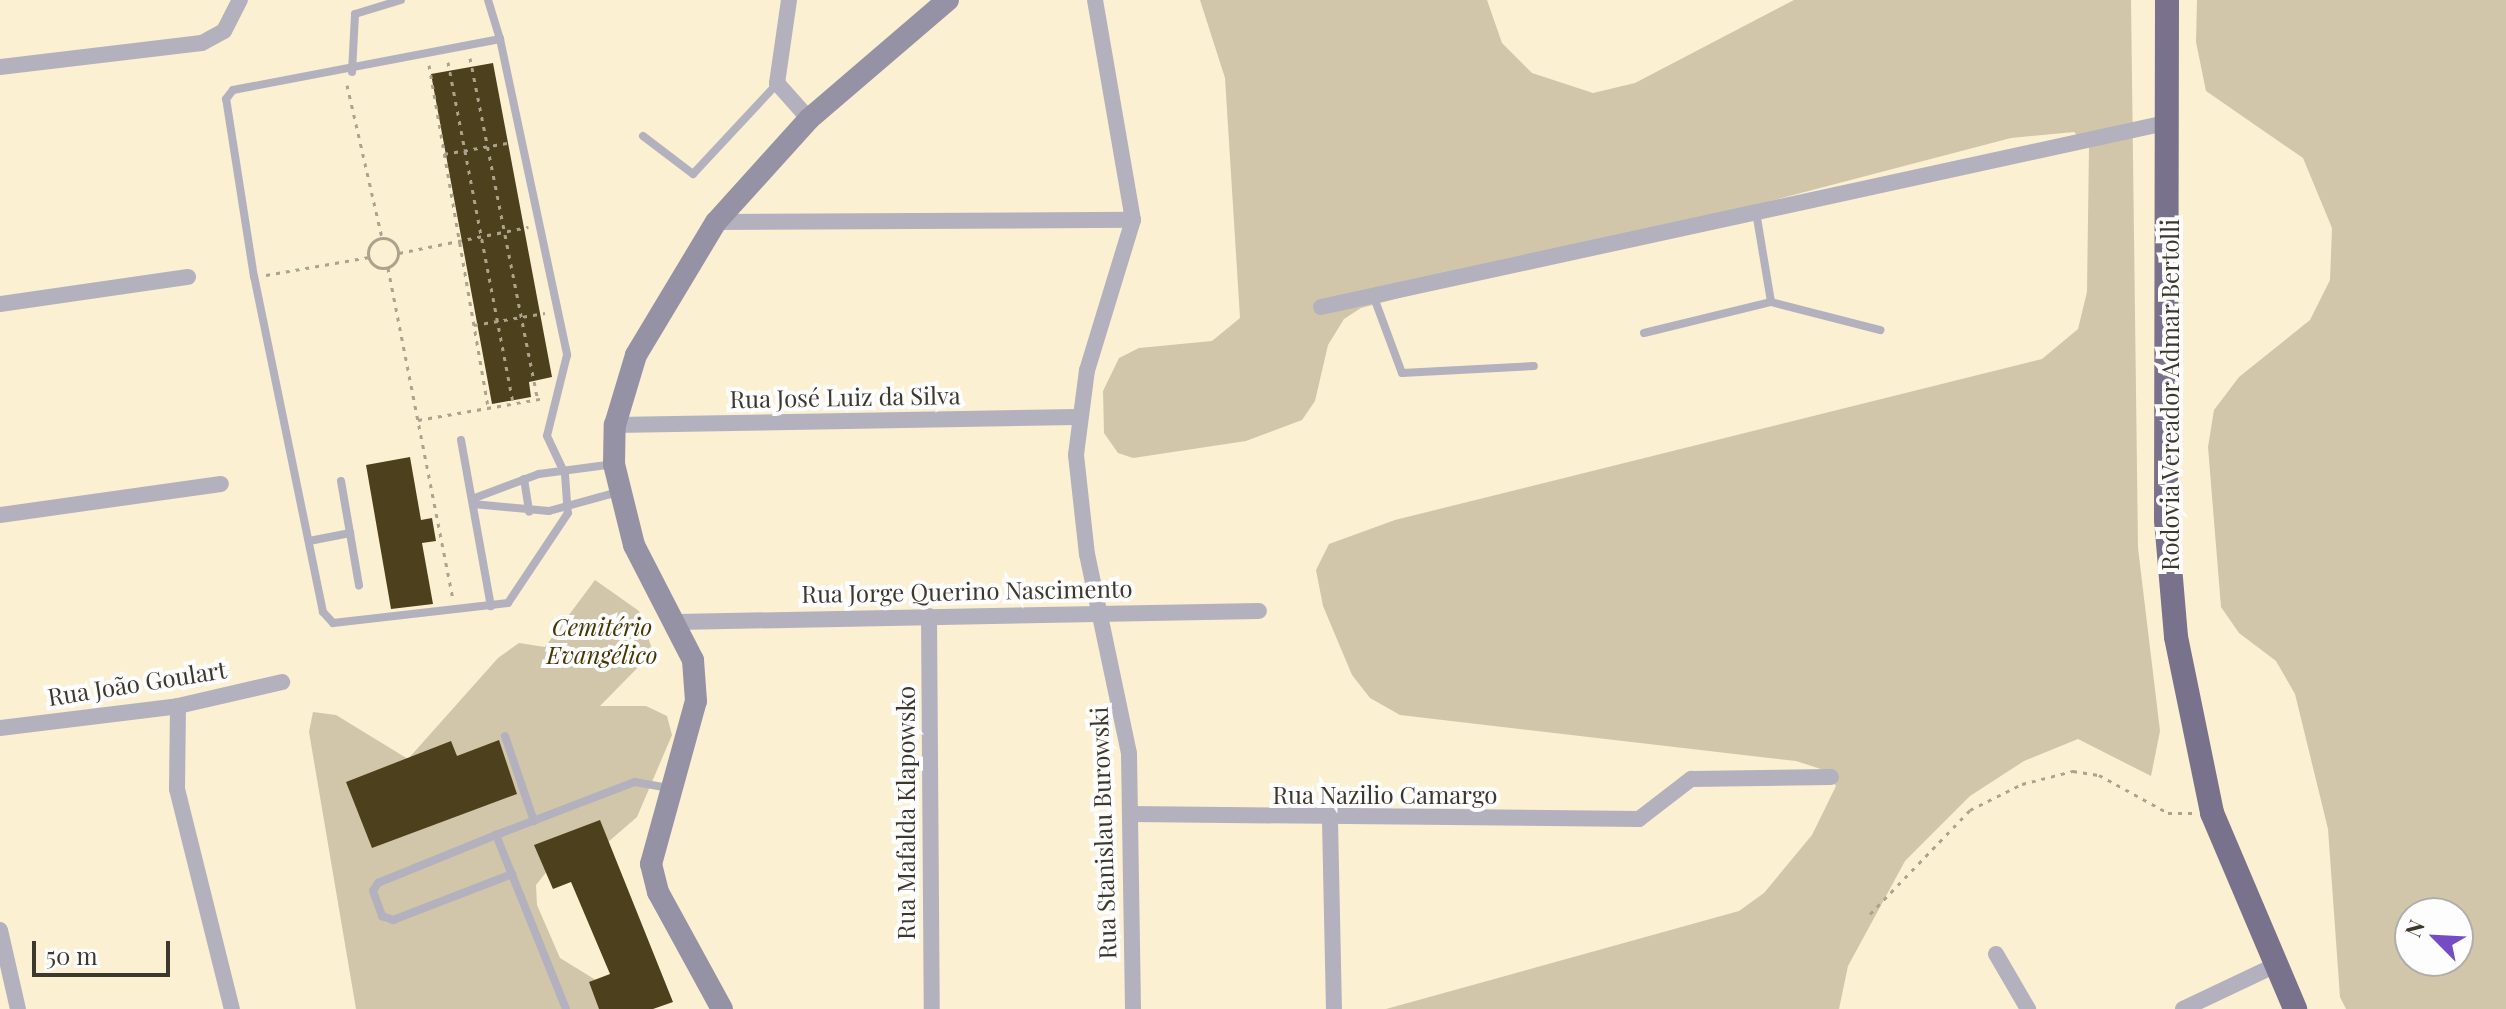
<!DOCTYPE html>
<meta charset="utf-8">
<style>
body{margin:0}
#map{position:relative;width:2506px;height:1009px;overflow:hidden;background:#fbf0d2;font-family:"Playfair Display",serif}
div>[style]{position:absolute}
.green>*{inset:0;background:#d1c6a9}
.building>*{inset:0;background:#4d411d}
.path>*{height:3px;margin-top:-1.5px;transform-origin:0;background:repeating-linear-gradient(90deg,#aba38d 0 4px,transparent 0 10px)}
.path>.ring{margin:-1.5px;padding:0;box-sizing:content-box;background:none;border:3px solid #aba38d;border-radius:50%}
.service>*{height:8px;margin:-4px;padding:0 4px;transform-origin:4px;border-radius:4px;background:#b3b1be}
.minor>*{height:16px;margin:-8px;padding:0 8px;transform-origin:8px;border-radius:8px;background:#b3b1be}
.secondary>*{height:22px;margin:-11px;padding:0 11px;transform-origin:11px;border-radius:11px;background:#9692a5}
.trunk>*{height:24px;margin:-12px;padding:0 12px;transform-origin:12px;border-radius:12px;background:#78728c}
span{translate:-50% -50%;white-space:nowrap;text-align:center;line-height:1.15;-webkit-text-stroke:8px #fdfdfd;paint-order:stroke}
.street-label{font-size:24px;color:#3d382d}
.park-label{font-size:24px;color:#463602;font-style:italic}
.north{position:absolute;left:2394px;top:897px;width:80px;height:80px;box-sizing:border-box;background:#fdfdfd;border:2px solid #b0aeaa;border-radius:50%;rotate:294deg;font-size:22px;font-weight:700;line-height:32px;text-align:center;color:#3d382d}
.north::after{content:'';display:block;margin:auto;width:28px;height:36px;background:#744dc6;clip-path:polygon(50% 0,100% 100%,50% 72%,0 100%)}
.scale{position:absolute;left:32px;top:941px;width:138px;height:36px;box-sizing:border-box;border:4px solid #3d382d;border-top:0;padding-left:10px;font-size:24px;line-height:28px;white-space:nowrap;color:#3d382d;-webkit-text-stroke:6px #fdfdfd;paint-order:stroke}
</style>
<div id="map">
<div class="green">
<div style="clip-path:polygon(1200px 0,1487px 0,1502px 43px,1532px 73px,1593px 93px,1635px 83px,1794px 0,2131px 0,2138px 548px,2160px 731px,2151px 776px,2078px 739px,2024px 761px,1970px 796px,1905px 861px,1848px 966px,1839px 1009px,1386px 1009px,1739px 911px,1764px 893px,1812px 835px,1836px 786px,1824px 770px,1796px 761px,1400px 715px,1370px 698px,1352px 675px,1323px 606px,1316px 570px,1329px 544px,1395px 520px,2042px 359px,2078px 329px,2087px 292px,2089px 147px,2074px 132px,2011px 138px,1361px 308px,1344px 319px,1328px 345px,1315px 401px,1302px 420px,1246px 441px,1133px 458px,1118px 453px,1104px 433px,1103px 391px,1119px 358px,1139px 348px,1212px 341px,1240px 318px,1225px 78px)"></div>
<div style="clip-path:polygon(evenodd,2197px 0,2506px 0,2506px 1009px,2346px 1009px,2340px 997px,2328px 829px,2295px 694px,2276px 661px,2239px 633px,2221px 607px,2208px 447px,2214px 410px,2239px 377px,2310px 320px,2330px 280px,2332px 228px,2303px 158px,2206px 91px,2196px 42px,2197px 0,2410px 913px,2458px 913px,2458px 961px,2410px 961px,2410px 913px)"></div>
<div style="clip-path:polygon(595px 580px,639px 611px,653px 652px,600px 706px,646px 706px,667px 716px,672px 735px,637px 817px,600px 849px,556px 860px,536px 885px,537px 905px,560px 958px,643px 1009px,356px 1009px,309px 732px,313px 712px,336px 715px,408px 759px,498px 658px,519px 643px,545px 647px)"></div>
</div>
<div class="building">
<div style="clip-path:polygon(493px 63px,552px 377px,529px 382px,531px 397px,492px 404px,431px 74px)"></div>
<div style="clip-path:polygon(410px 457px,421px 520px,432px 518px,436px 541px,422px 543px,433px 604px,391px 609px,366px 465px)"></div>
<div style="clip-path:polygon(499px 740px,517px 794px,372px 848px,346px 782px,451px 741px,457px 756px)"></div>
<div style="clip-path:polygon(600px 820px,673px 1002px,653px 1009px,599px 1009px,589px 982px,610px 974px,571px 882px,553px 889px,534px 845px)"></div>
</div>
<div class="path">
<div style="left:470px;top:58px;width:349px;rotate:78.8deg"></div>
<div style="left:448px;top:62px;width:348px;rotate:79.2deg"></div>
<div style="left:429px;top:65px;width:348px;rotate:80.2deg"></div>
<div style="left:347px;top:85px;width:157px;rotate:77.1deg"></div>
<div style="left:444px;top:154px;width:64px;rotate:-9.9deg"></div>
<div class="ring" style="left:368px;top:238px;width:27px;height:27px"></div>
<div style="left:399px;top:253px;width:132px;rotate:-11.4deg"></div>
<div style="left:388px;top:268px;width:336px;rotate:78.9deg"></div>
<div style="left:266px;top:275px;width:105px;rotate:-9.9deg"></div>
<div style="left:474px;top:325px;width:72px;rotate:-9.6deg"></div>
<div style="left:418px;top:420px;width:124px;rotate:-9.8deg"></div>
<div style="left:1870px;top:914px;width:144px;rotate:-46.1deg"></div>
<div style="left:1970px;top:810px;width:58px;rotate:-26.6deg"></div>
<div style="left:2022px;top:784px;width:53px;rotate:-14.3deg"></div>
<div style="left:2073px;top:771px;width:26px;rotate:9deg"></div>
<div style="left:2099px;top:775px;width:79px;rotate:28.8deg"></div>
<div style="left:2168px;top:813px;width:24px"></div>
</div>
<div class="service">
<div style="left:488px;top:0;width:41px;rotate:72.9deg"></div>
<div style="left:500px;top:39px;width:323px;rotate:78deg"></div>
<div style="left:567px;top:355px;width:83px;rotate:103.9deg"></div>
<div style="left:547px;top:436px;width:42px;rotate:64.7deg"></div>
<div style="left:565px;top:474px;width:39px;rotate:86deg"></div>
<div style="left:568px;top:513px;width:108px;rotate:123.7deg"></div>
<div style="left:508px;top:603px;width:176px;rotate:173.5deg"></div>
<div style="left:333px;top:623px;width:15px;rotate:-132deg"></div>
<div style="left:323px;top:612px;width:342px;rotate:-101.6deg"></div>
<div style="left:254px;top:277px;width:180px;rotate:-98.9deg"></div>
<div style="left:226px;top:99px;width:11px;rotate:-52deg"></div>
<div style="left:233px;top:90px;width:272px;rotate:-10.8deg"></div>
<div style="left:352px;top:72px;width:58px;rotate:-87deg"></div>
<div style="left:355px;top:14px;width:48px;rotate:-16.9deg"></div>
<div style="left:643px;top:136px;width:63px;rotate:37.2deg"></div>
<div style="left:693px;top:174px;width:123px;rotate:-47deg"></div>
<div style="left:1756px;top:212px;width:91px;rotate:80.5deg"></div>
<div style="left:1373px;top:295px;width:83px;rotate:69.6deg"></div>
<div style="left:1402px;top:373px;width:132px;rotate:-3deg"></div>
<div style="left:1644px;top:333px;width:131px;rotate:-13.7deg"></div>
<div style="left:1771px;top:302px;width:113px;rotate:14.4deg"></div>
<div style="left:461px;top:440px;width:169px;rotate:79.8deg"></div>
<div style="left:524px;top:479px;width:33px;rotate:81deg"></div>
<div style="left:341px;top:481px;width:106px;rotate:80.2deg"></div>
<div style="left:472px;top:499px;width:72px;rotate:-20.5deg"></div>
<div style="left:539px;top:474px;width:76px;rotate:-7.6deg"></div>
<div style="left:473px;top:504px;width:76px;rotate:5.3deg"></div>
<div style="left:549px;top:511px;width:72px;rotate:-15.4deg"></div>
<div style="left:309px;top:541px;width:42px;rotate:-11deg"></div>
<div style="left:505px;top:736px;width:90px;rotate:71.2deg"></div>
<div style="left:496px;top:835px;width:127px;rotate:157.9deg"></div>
<div style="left:378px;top:883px;width:9px;rotate:122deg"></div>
<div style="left:373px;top:891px;width:27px;rotate:70deg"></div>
<div style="left:382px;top:916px;width:12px;rotate:20deg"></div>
<div style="left:393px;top:920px;width:128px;rotate:-21.1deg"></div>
<div style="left:566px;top:1009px;width:188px;rotate:-111.9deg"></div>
<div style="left:496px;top:835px;width:149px;rotate:-20.9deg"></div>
<div style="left:635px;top:782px;width:35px;rotate:10deg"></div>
</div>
<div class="minor">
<div style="left:789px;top:0;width:84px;rotate:98.2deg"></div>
<div style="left:777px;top:83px;width:48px;rotate:48.4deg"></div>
<div style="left:1095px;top:0;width:223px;rotate:80.2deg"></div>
<div style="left:1133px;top:220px;width:157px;rotate:107deg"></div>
<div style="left:1087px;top:370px;width:86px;rotate:97.4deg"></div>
<div style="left:1076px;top:455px;width:100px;rotate:83.7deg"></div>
<div style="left:1087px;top:554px;width:204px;rotate:78.1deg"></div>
<div style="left:1129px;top:754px;width:255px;rotate:89.1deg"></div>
<div style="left:0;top:67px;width:203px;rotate:-6.8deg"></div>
<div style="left:202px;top:43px;width:25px;rotate:-29deg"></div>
<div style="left:224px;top:31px;width:35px;rotate:-63deg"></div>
<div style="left:716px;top:222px;width:417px;rotate:-0.3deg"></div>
<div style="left:0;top:304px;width:190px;rotate:-8.2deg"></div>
<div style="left:1321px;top:307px;width:869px;rotate:-12.29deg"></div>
<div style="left:615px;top:425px;width:461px;rotate:-1deg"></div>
<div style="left:0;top:515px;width:223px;rotate:-8deg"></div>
<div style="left:929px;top:616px;width:393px;rotate:89.6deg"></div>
<div style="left:677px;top:622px;width:582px;rotate:-1.08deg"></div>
<div style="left:178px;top:706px;width:83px;rotate:90.7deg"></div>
<div style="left:177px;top:789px;width:227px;rotate:76deg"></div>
<div style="left:0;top:728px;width:179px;rotate:-7deg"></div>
<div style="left:178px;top:706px;width:107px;rotate:-13deg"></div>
<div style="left:1131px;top:814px;width:508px;rotate:0.56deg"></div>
<div style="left:1639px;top:819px;width:66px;rotate:-37.6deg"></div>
<div style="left:1691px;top:779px;width:140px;rotate:-0.8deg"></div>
<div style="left:1330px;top:820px;width:189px;rotate:88.8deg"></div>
<div style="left:0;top:930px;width:81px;rotate:77.2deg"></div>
<div style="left:1996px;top:954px;width:64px;rotate:59.8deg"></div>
<div style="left:2183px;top:1009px;width:101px;rotate:-25.3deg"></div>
</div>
<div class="secondary">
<div style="left:722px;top:1009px;width:133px;rotate:-118.7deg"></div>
<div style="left:658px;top:892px;width:29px;rotate:-104deg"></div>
<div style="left:651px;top:864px;width:169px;rotate:-74.6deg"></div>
<div style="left:696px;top:701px;width:41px;rotate:-94.2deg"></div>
<div style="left:693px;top:660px;width:129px;rotate:-117.2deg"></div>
<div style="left:634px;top:545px;width:83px;rotate:-103.9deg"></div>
<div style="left:614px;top:464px;width:39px;rotate:-89deg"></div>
<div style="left:615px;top:425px;width:73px;rotate:-73.3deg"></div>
<div style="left:636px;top:355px;width:155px;rotate:-59deg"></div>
<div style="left:716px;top:222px;width:139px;rotate:-47.9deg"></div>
<div style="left:809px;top:119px;width:183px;rotate:-40.6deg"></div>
</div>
<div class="trunk">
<div style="left:2167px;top:0;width:520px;rotate:90.11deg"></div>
<div style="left:2166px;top:520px;width:117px;rotate:85.1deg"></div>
<div style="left:2176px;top:637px;width:180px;rotate:78.4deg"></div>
<div style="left:2212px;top:813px;width:213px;rotate:67deg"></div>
</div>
<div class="street-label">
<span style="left:2170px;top:395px;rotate:-90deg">Rodovia Vereador Admar Bertolli</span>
<span style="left:845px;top:397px;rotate:-1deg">Rua José Luiz da Silva</span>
<span style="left:967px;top:591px;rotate:-1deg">Rua Jorge Querino Nascimento</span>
<span style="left:137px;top:683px;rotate:-9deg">Rua João Goulart</span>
<span style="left:1385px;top:795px">Rua Nazilio Camargo</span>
<span style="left:906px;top:813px;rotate:-90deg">Rua Mafalda Klapowsko</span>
<span style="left:1103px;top:833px;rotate:-92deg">Rua Stanislau Burowski</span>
</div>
<div class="park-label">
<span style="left:602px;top:641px">Cemitério<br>Evangélico</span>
</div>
<div class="north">N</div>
<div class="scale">50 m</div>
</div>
